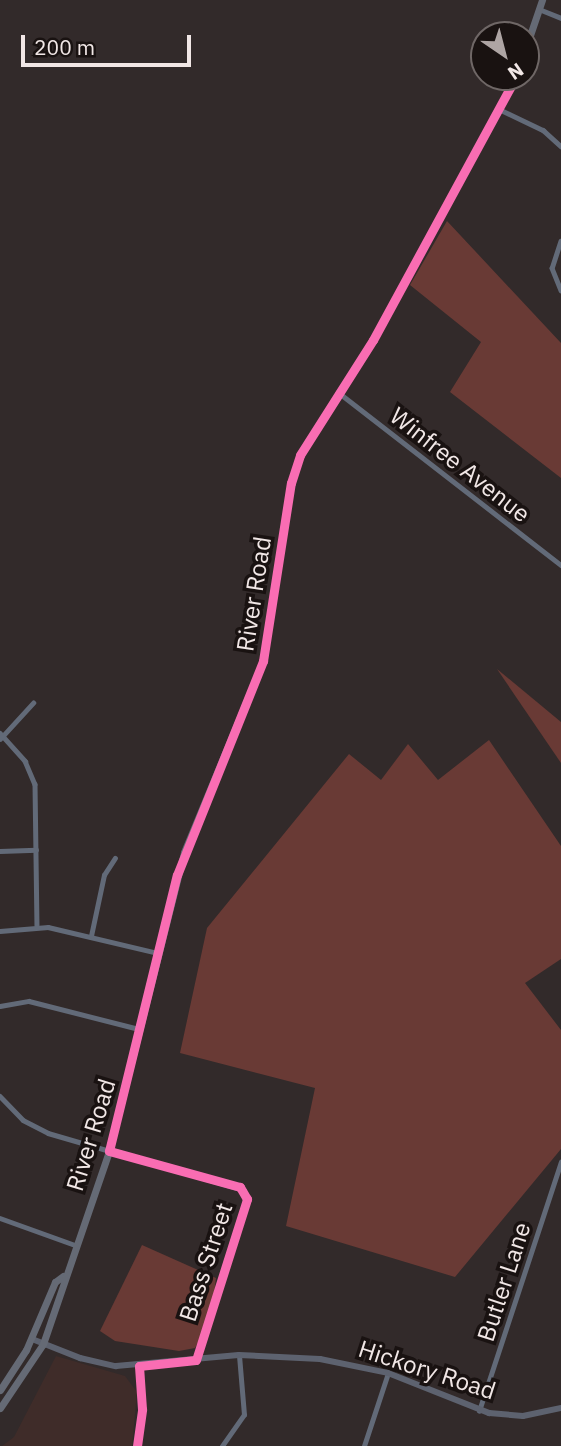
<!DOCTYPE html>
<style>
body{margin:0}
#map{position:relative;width:561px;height:1446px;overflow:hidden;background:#322a2a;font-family:"IBM Plex Sans",sans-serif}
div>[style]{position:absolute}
.built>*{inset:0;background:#3f2c29}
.green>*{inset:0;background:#693a35}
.minor>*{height:4.5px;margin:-2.25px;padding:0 2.25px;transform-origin:2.25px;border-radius:2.25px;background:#626a78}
.secondary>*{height:6px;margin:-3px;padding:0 3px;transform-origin:3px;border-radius:3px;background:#5d626f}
.primary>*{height:7px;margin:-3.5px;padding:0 3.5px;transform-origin:3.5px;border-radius:3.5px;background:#656a75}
.cycleway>*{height:9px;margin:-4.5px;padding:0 4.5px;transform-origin:4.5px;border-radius:4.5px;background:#f96db3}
span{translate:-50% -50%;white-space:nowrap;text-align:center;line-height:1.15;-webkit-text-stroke:7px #191211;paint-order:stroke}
.street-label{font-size:24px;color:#f1e7e6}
.north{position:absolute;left:470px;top:21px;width:70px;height:70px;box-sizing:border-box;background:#191211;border:2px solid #6f6766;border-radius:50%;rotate:145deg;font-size:19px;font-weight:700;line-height:28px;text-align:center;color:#f1e7e6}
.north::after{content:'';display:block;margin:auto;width:24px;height:32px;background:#aea5a4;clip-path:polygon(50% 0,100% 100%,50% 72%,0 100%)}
.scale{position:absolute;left:21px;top:35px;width:170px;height:32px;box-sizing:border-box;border:4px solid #f1e7e6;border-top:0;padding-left:9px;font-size:21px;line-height:24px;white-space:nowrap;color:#f1e7e6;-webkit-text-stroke:5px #191211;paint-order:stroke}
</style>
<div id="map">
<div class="built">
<div style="clip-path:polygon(56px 1356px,125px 1376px,137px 1392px,132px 1446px,2px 1446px,14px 1437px)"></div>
</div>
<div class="green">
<div style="clip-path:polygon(447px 221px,561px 343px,561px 478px,450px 392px,481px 342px,410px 285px)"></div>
<div style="clip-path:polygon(497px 669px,561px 722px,561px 763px)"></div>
<div style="clip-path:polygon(489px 740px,561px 846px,561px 959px,525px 983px,561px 1030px,561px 1149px,455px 1277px,286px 1226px,315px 1088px,180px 1053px,207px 928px,349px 754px,381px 780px,408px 744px,438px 780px)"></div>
<div style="clip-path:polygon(142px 1245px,216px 1278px,211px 1319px,195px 1348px,179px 1351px,115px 1341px,100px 1331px)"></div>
</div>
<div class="minor">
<div style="left:539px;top:9px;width:24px;rotate:22deg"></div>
<div style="left:501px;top:110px;width:47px;rotate:25.5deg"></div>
<div style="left:543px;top:130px;width:24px;rotate:42deg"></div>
<div style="left:561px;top:241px;width:28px;rotate:108deg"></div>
<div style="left:552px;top:268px;width:24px;rotate:68deg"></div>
<div style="left:338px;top:392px;width:282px;rotate:37.8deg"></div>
<div style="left:0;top:733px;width:38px;rotate:48deg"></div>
<div style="left:25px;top:761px;width:25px;rotate:67deg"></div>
<div style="left:35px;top:784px;width:141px;rotate:89.2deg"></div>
<div style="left:0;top:739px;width:49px;rotate:-47.5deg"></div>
<div style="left:0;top:851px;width:36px;rotate:-2deg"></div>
<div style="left:0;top:931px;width:48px;rotate:-4.8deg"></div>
<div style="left:48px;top:927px;width:113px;rotate:13.3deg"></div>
<div style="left:91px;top:936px;width:62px;rotate:-78deg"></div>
<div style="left:104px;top:875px;width:20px;rotate:-57deg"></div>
<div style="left:0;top:1006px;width:29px;rotate:-10deg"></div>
<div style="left:29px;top:1001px;width:114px;rotate:14.3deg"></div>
<div style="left:0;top:1096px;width:33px;rotate:46deg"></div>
<div style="left:23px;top:1120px;width:28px;rotate:27deg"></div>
<div style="left:48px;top:1133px;width:204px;rotate:16.2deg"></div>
<div style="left:244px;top:1190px;width:15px;rotate:79deg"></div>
<div style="left:247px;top:1205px;width:162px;rotate:108.3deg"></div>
<div style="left:0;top:1218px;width:80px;rotate:19.8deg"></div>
<div style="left:479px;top:1411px;width:262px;rotate:-71.8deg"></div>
<div style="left:222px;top:1446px;width:38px;rotate:-55deg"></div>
<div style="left:244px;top:1415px;width:60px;rotate:-94.8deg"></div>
<div style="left:364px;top:1446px;width:77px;rotate:-71.8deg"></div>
</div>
<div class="secondary">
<div style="left:32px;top:1339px;width:52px;rotate:21.6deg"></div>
<div style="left:80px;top:1358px;width:37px;rotate:13deg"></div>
<div style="left:116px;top:1366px;width:123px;rotate:-5.1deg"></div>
<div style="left:239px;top:1355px;width:81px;rotate:2.8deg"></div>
<div style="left:320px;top:1359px;width:69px;rotate:11.6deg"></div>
<div style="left:388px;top:1373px;width:109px;rotate:21.6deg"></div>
<div style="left:489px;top:1413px;width:34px;rotate:5deg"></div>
<div style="left:523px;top:1416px;width:39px;rotate:-12deg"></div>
<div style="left:137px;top:1446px;width:37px;rotate:-82deg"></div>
<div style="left:142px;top:1409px;width:43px;rotate:-94deg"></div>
</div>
<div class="primary">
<div style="left:526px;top:47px;width:50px;rotate:-71.2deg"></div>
<div style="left:0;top:1390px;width:48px;rotate:-57deg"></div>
<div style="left:26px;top:1350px;width:74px;rotate:-66.9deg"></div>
<div style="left:55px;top:1282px;width:10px;rotate:-37deg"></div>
<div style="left:0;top:1408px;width:77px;rotate:-56.1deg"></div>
<div style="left:43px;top:1344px;width:204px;rotate:-71.1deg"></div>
<div style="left:109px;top:1151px;width:308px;rotate:-75.9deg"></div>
<div style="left:184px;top:852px;width:207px;rotate:-67.5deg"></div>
<div style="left:263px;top:661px;width:180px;rotate:-81.1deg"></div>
<div style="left:291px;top:483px;width:29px;rotate:-72deg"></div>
<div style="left:300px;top:455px;width:136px;rotate:-57.6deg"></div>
<div style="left:373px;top:340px;width:299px;rotate:-61.5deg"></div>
</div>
<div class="cycleway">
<div style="left:137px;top:1446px;width:37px;rotate:-82deg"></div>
<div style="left:142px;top:1409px;width:43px;rotate:-94deg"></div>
<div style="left:139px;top:1366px;width:57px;rotate:-6deg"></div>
<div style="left:196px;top:1360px;width:169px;rotate:-72.4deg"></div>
<div style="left:247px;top:1199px;width:14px;rotate:-120deg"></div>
<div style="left:240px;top:1187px;width:136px;rotate:-164.6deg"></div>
<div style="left:109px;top:1151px;width:284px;rotate:-76.2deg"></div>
<div style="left:177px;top:875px;width:231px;rotate:-68.1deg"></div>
<div style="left:263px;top:661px;width:180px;rotate:-81.1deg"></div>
<div style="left:291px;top:483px;width:29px;rotate:-72deg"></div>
<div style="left:300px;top:455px;width:136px;rotate:-57.6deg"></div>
<div style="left:373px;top:340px;width:299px;rotate:-61.5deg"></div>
</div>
<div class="street-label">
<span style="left:460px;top:465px;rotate:38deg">Winfree Avenue</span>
<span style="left:254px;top:594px;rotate:-81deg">River Road</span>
<span style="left:91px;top:1135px;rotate:-73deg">River Road</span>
<span style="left:206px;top:1262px;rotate:-72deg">Bass Street</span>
<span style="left:504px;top:1282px;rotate:-72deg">Butler Lane</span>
<span style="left:427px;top:1370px;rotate:18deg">Hickory Road</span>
</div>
<div class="north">N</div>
<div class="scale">200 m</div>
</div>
